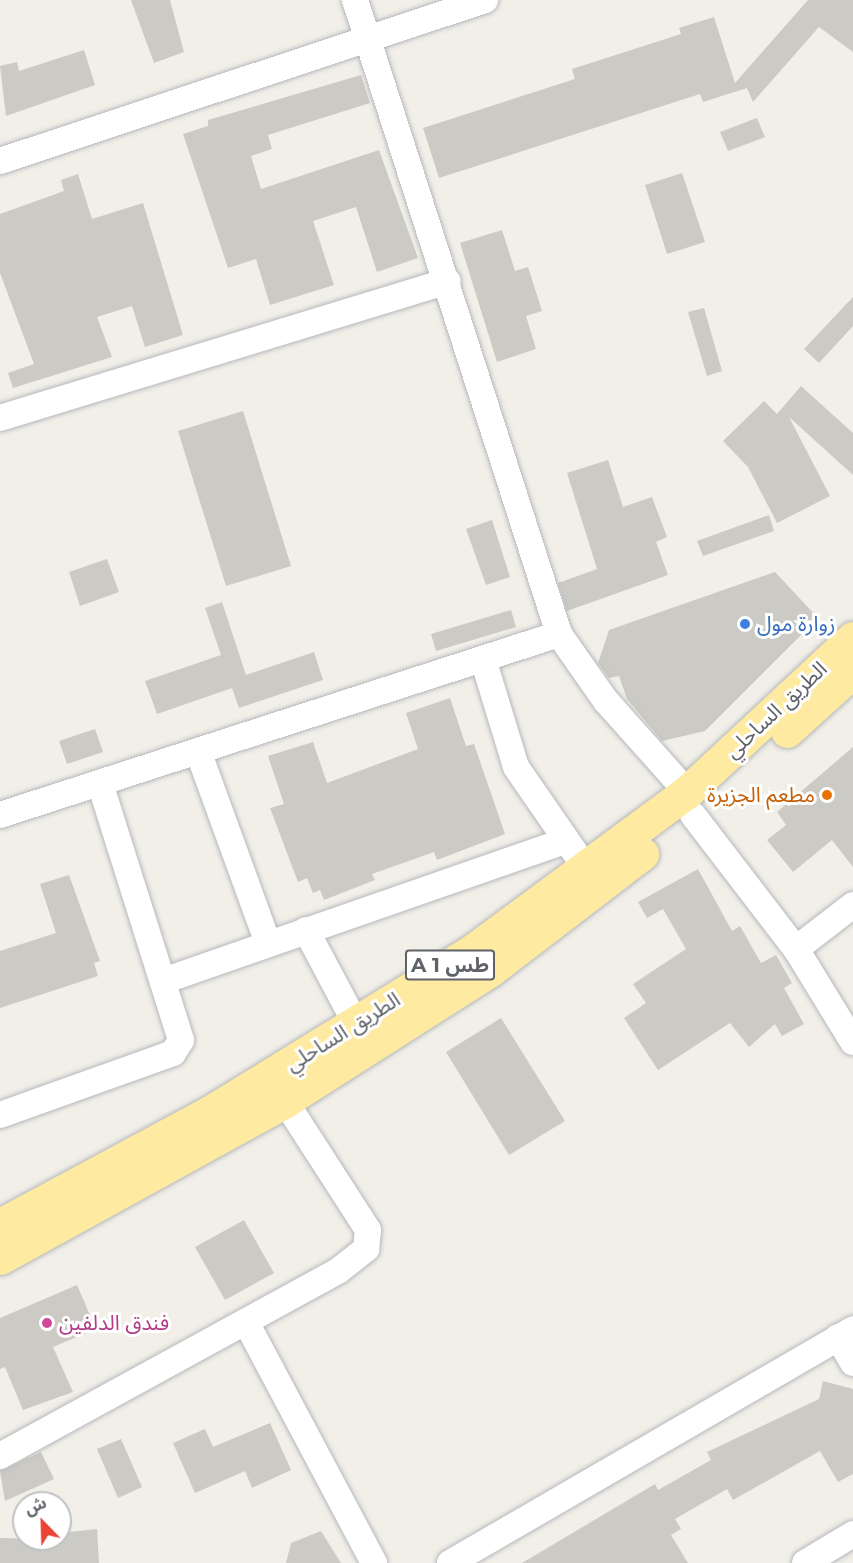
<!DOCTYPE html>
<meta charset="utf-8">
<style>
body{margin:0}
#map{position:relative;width:853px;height:1563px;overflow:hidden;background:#f1efe8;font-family:Montserrat,"Noto Sans Arabic",sans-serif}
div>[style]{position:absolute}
.building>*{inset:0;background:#cccac5}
.roads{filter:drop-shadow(0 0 2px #b5b8bc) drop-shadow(0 0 2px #b5b8bc)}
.minor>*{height:26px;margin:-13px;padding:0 13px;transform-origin:13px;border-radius:13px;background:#fff}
.trunk>*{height:33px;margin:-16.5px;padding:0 16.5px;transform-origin:16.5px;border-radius:16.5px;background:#feeaa1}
.dots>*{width:16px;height:16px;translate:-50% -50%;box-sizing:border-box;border:3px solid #fff;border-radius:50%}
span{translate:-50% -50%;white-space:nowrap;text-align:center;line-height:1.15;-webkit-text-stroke:6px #fff;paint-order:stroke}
.shield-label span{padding:2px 4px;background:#fff;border:2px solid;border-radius:4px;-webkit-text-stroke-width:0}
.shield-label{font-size:20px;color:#5f6368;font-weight:700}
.shop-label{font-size:21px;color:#366cbe}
.left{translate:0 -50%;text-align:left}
.street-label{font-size:21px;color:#5f6368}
.food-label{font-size:21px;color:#c56008}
.right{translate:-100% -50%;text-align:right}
.hotel-label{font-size:21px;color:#b23c85}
.north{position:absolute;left:12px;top:1491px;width:60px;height:60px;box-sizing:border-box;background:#fff;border:2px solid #bfc1c3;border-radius:50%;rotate:337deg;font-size:16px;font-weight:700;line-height:24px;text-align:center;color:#5f6368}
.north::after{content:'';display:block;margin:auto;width:21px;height:27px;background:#ea4335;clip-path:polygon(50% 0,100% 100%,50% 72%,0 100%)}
</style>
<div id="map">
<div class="building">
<div style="clip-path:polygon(131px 0,170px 0,184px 52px,154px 63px)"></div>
<div style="clip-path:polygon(808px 0,853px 0,853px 52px,819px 27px,753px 102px,747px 88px,703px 102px,700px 94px,439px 178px,423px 128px,575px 79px,572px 69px,681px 34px,679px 28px,714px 17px,735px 83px)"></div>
<div style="clip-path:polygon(84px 50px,95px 85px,6px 116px,0 66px,17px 62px,19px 71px)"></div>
<div style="clip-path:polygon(361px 75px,370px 103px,268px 135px,272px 149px,251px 156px,261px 189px,379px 150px,418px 258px,377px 272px,356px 207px,313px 221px,334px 285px,270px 305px,256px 259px,228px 268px,183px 134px,208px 126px,208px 120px)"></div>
<div style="clip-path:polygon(757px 118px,765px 137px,728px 151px,720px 132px)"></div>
<div style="clip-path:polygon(682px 173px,705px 242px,667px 254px,645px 185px)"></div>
<div style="clip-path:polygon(78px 174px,92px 219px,143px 203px,183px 335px,145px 347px,132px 306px,97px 317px,112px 357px,13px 388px,8px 373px,34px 364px,0 273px,0 214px,64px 191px,61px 180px)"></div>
<div style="clip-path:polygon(502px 230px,515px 271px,528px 267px,542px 311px,526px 316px,536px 349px,497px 362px,460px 243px)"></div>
<div style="clip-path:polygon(853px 297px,853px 326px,819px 363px,804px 349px)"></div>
<div style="clip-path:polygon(704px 308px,722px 371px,707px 376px,688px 312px)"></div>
<div style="clip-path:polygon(801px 386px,853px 433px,853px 475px,789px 417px,830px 496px,777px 523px,748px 467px,723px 441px,764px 401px,777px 414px)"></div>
<div style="clip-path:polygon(243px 411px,291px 566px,226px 586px,178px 431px)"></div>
<div style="clip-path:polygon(608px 460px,623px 507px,652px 497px,667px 537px,656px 542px,668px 575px,567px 611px,558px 583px,597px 569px,567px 473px)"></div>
<div style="clip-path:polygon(769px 515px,774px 531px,703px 556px,697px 541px)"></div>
<div style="clip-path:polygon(492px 520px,510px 577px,486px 585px,466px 529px)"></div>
<div style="clip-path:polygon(107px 559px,119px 592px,80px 606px,69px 572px)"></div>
<div style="clip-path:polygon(775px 572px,818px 618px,705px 731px,662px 741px,627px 699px,619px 676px,609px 678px,598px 663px,609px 630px)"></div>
<div style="clip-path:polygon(222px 602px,246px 675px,314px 652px,323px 680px,239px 708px,232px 688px,157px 714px,145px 681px,221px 655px,205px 608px)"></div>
<div style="clip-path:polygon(511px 610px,516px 627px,436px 651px,431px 634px)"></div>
<div style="clip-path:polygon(450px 698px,466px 746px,474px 744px,505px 834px,437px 860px,434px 852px,372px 874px,375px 880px,324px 900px,320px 890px,313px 893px,307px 878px,298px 882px,270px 808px,284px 804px,268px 756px,313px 742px,327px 783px,418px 749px,406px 713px)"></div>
<div style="clip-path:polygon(95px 729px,103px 752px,67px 764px,59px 741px)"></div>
<div style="clip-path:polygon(853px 747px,853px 867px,832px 840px,793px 872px,767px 840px,786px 825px,777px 812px)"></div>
<div style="clip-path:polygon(698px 869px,732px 931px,740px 926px,761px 963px,776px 955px,792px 983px,784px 988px,804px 1024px,782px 1036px,775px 1024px,749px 1047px,730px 1023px,658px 1070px,624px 1018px,646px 1003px,633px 984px,686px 949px,663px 909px,647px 918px,638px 902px)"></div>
<div style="clip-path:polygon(69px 875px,100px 961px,94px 963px,98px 976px,0 1008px,0 951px,56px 933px,40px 884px)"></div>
<div style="clip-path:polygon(501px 1018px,565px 1121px,509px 1155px,446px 1052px)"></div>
<div style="clip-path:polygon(244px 1220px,274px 1273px,225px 1300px,195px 1247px)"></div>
<div style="clip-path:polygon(77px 1285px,96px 1329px,53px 1347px,73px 1392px,23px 1410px,5px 1367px,0 1369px,0 1318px)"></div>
<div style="clip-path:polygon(823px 1381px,853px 1389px,853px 1474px,838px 1482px,820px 1451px,733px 1500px,727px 1489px,675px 1519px,681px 1529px,671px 1535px,688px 1563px,522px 1563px,655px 1484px,658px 1490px,711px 1460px,707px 1452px,819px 1399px)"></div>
<div style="clip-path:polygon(270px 1423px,291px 1470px,252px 1488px,245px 1471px,195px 1493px,173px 1443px,205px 1429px,213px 1447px)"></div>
<div style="clip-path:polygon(121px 1439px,142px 1487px,118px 1498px,97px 1449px)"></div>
<div style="clip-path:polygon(41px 1452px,54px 1479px,5px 1501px,0 1471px)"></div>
<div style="clip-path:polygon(97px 1529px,99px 1563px,0 1563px,0 1538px,60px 1539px,60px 1533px)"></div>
<div style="clip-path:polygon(321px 1531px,341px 1563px,286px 1563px,291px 1543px)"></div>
</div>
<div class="roads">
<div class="minor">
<div style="left:355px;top:0;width:666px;rotate:72.16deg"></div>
<div style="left:559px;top:634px;width:82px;rotate:55deg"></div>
<div style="left:606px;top:701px;width:122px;rotate:48.3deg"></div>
<div style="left:0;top:161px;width:511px;rotate:-18.36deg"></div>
<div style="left:0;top:418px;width:468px;rotate:-17deg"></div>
<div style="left:483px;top:659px;width:113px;rotate:73deg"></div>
<div style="left:516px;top:767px;width:106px;rotate:55.4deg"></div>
<div style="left:198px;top:751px;width:204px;rotate:70deg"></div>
<div style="left:0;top:815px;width:588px;rotate:-17.94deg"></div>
<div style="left:693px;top:815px;width:169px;rotate:52.5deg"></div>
<div style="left:796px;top:949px;width:109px;rotate:58.5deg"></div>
<div style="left:306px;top:930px;width:106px;rotate:62deg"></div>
<div style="left:796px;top:949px;width:72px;rotate:-37.7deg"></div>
<div style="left:163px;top:981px;width:427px;rotate:-19.2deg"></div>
<div style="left:0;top:1115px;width:184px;rotate:-19.7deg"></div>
<div style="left:173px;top:1053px;width:15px;rotate:-58deg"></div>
<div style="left:181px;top:1040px;width:269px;rotate:-107.5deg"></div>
<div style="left:246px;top:1322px;width:273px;rotate:62deg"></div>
<div style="left:838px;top:1337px;width:30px;rotate:60deg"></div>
<div style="left:0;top:1456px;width:385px;rotate:-28.7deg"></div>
<div style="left:338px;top:1271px;width:36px;rotate:-38deg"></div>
<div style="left:366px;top:1249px;width:19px;rotate:-84deg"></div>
<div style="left:368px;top:1230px;width:153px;rotate:-122.8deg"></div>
<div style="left:450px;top:1563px;width:466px;rotate:-30.1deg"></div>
<div style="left:805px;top:1563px;width:56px;rotate:-31.1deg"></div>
</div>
<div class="trunk">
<div style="left:787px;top:731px;width:89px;rotate:-42.3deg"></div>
<div style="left:0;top:1225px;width:244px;rotate:-28.3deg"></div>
<div style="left:215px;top:1109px;width:302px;rotate:-31.6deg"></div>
<div style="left:472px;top:951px;width:267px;rotate:-36.5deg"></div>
<div style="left:687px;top:792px;width:226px;rotate:-42.9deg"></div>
<div style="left:0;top:1258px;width:325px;rotate:-28.8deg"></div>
<div style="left:285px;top:1101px;width:242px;rotate:-32.5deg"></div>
<div style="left:489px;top:971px;width:193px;rotate:-37.4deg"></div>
</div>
</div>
<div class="dots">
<div style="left:745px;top:624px;background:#3f7fe0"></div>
<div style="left:827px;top:795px;background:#e8710a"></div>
<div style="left:47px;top:1323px;background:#d1479c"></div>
</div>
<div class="shield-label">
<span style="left:450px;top:965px">A 1 طس</span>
</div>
<div class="shop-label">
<span class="left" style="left:757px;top:624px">زوارة مول</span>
</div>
<div class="street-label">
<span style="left:776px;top:710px;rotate:-43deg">الطريق الساحلي</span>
<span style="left:343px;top:1032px;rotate:-32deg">الطريق الساحلي</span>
</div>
<div class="food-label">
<span class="right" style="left:815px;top:795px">مطعم الجزيرة</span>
</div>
<div class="hotel-label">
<span class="left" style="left:59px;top:1323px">فندق الدلفين</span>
</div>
<div class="north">ش</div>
</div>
